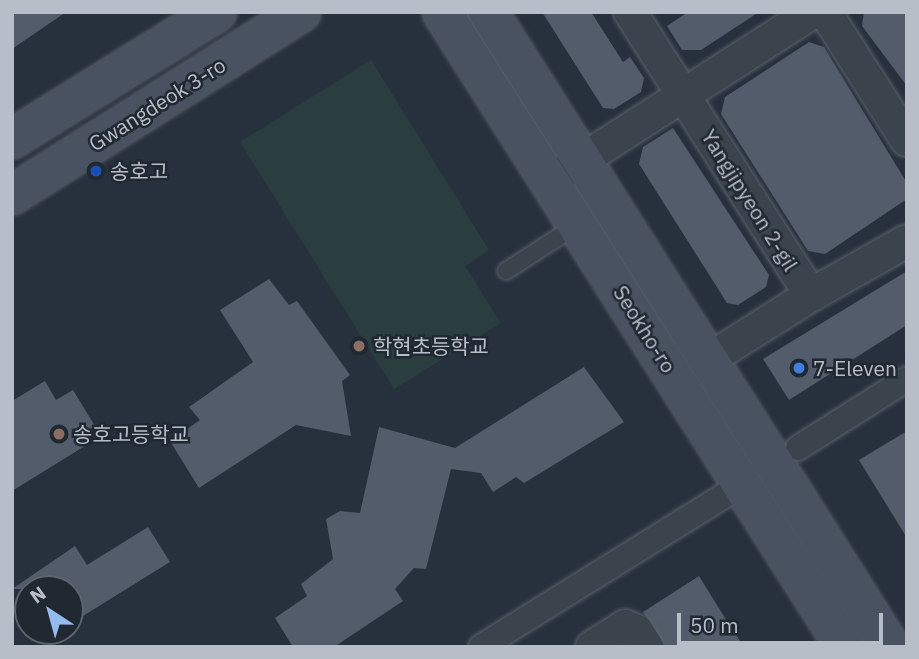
<!DOCTYPE html>
<meta charset="utf-8">
<style>
body{margin:0}
#map{position:relative;width:919px;height:659px;overflow:hidden;background:#27313d;font-family:"IBM Plex Sans","Noto Sans KR",sans-serif}
div>[style]{position:absolute}
.green>*{inset:0;background:#2a3e3f}
.building>*{inset:0;background:#525c6a}
.roads{filter:drop-shadow(0 0 2px #59616b) drop-shadow(0 0 2px #59616b)}
.service>*{height:16px;margin:-8px;padding:0 8px;transform-origin:8px;border-radius:8px;background:#3b434d}
.pedestrian>*{height:24px;margin:-12px;padding:0 12px;transform-origin:12px;border-radius:12px;background:#3b434d}
.minor>*{height:32px;margin:-16px;padding:0 16px;transform-origin:16px;border-radius:16px;background:#3b434d}
.secondary>*{height:38px;margin:-19px;padding:0 19px;transform-origin:19px;border-radius:19px;background:#495260}
.dots>*{width:19px;height:19px;translate:-50% -50%;box-sizing:border-box;border:4px solid #202832;border-radius:50%}
span{translate:-50% -50%;white-space:nowrap;text-align:center;line-height:1.15;-webkit-text-stroke:5px #202832;paint-order:stroke}
.street-label{font-size:21px;color:#b7bec8}
.poi-label{font-size:21px;color:#b7bec8}
.left{translate:0 -50%;text-align:left}
.frame{position:absolute;inset:0;border:14px solid #b7bec8;pointer-events:none}
.north{position:absolute;left:14px;top:575px;width:70px;height:70px;box-sizing:border-box;background:#202832;border:2px solid #5c646e;border-radius:50%;rotate:324deg;font-size:19px;font-weight:700;line-height:28px;text-align:center;color:#b7bec8}
.north::after{content:'';display:block;margin:auto;width:24px;height:32px;background:#95bbef;clip-path:polygon(50% 0,100% 100%,50% 72%,0 100%)}
.scale{position:absolute;left:677px;top:613px;width:206px;height:32px;box-sizing:border-box;border:4px solid #b7bec8;border-top:0;padding-left:9px;font-size:21px;line-height:24px;white-space:nowrap;color:#b7bec8;-webkit-text-stroke:5px #202832;paint-order:stroke}
</style>
<div id="map">
<div class="green">
<div style="clip-path:polygon(371px 60px,489px 250px,465px 266px,501px 323px,394px 389px,240px 142px)"></div>
</div>
<div class="building">
<div style="clip-path:polygon(12px 12px,66px 12px,12px 49px)"></div>
<div style="clip-path:polygon(542px 12px,591px 12px,623px 62px,630px 57px,644px 78px,641px 92px,614px 109px,603px 108px)"></div>
<div style="clip-path:polygon(688px 12px,759px 12px,701px 50px,682px 50px,667px 26px)"></div>
<div style="clip-path:polygon(864px 12px,907px 12px,907px 86px,862px 26px)"></div>
<div style="clip-path:polygon(809px 42px,824px 47px,907px 183px,907px 199px,825px 254px,808px 251px,721px 114px,725px 97px)"></div>
<div style="clip-path:polygon(673px 128px,769px 275px,766px 287px,738px 305px,727px 303px,639px 164px,643px 147px)"></div>
<div style="clip-path:polygon(907px 271px,907px 325px,789px 400px,763px 359px)"></div>
<div style="clip-path:polygon(269px 279px,289px 305px,297px 301px,350px 375px,342px 381px,351px 436px,296px 425px,199px 488px,170px 441px,200px 420px,189px 407px,253px 362px,220px 310px)"></div>
<div style="clip-path:polygon(584px 367px,624px 422px,524px 483px,516px 477px,493px 492px,481px 473px,451px 469px,426px 569px,414px 568px,395px 589px,403px 601px,334px 647px,293px 647px,275px 618px,307px 596px,301px 584px,333px 559px,326px 519px,340px 511px,360px 513px,379px 427px,455px 448px)"></div>
<div style="clip-path:polygon(45px 381px,56px 400px,73px 390px,101px 436px,12px 491px,12px 401px)"></div>
<div style="clip-path:polygon(907px 431px,907px 538px,859px 460px)"></div>
<div style="clip-path:polygon(148px 527px,170px 562px,70px 624px,70px 589px,12px 589px,75px 546px,87px 565px)"></div>
<div style="clip-path:polygon(699px 576px,725px 618px,744px 647px,666px 647px,643px 612px)"></div>
</div>
<div class="roads">
<div class="service">
<div style="left:506px;top:271px;width:85px;rotate:-32.9deg"></div>
</div>
<div class="pedestrian">
<div style="left:798px;top:448px;width:129px;rotate:-32.3deg"></div>
<div style="left:481px;top:647px;width:290px;rotate:-31.9deg"></div>
</div>
<div class="minor">
<div style="left:630px;top:12px;width:336px;rotate:57.4deg"></div>
<div style="left:811px;top:295px;width:110px;rotate:-29.4deg"></div>
<div style="left:825px;top:12px;width:152px;rotate:57.4deg"></div>
<div style="left:562px;top:173px;width:298px;rotate:-32.7deg"></div>
<div style="left:711px;top:358px;width:118px;rotate:-32.2deg"></div>
<div style="left:592px;top:647px;width:39px;rotate:-32deg"></div>
<div style="left:625px;top:626px;width:13px;rotate:23deg"></div>
<div style="left:637px;top:631px;width:19px;rotate:58deg"></div>
</div>
<div class="secondary">
<div style="left:442px;top:12px;width:752px;rotate:57.6deg"></div>
<div style="left:488px;top:12px;width:752px;rotate:57.66deg"></div>
<div style="left:12px;top:139px;width:241px;rotate:-31.8deg"></div>
<div style="left:12px;top:195px;width:342px;rotate:-32.3deg"></div>
</div>
</div>
<div class="dots">
<div style="left:96px;top:171px;background:#1a4fb4"></div>
<div style="left:359px;top:346px;background:#8d6e63"></div>
<div style="left:799px;top:368px;background:#3f7fe0"></div>
<div style="left:59px;top:434px;background:#8d6e63"></div>
</div>
<div class="street-label">
<span style="left:157px;top:104px;rotate:-32deg">Gwangdeok 3-ro</span>
<span style="left:750px;top:200px;rotate:58deg">Yangjipyeon 2-gil</span>
<span style="left:645px;top:329px;rotate:58deg">Seokho-ro</span>
</div>
<div class="poi-label">
<span class="left" style="left:110px;top:171px">송호고</span>
<span class="left" style="left:373px;top:346px">학현초등학교</span>
<span class="left" style="left:813px;top:368px">7-Eleven</span>
<span class="left" style="left:73px;top:434px">송호고등학교</span>
</div>
<div class="frame"></div>
<div class="north">N</div>
<div class="scale">50 m</div>
</div>
